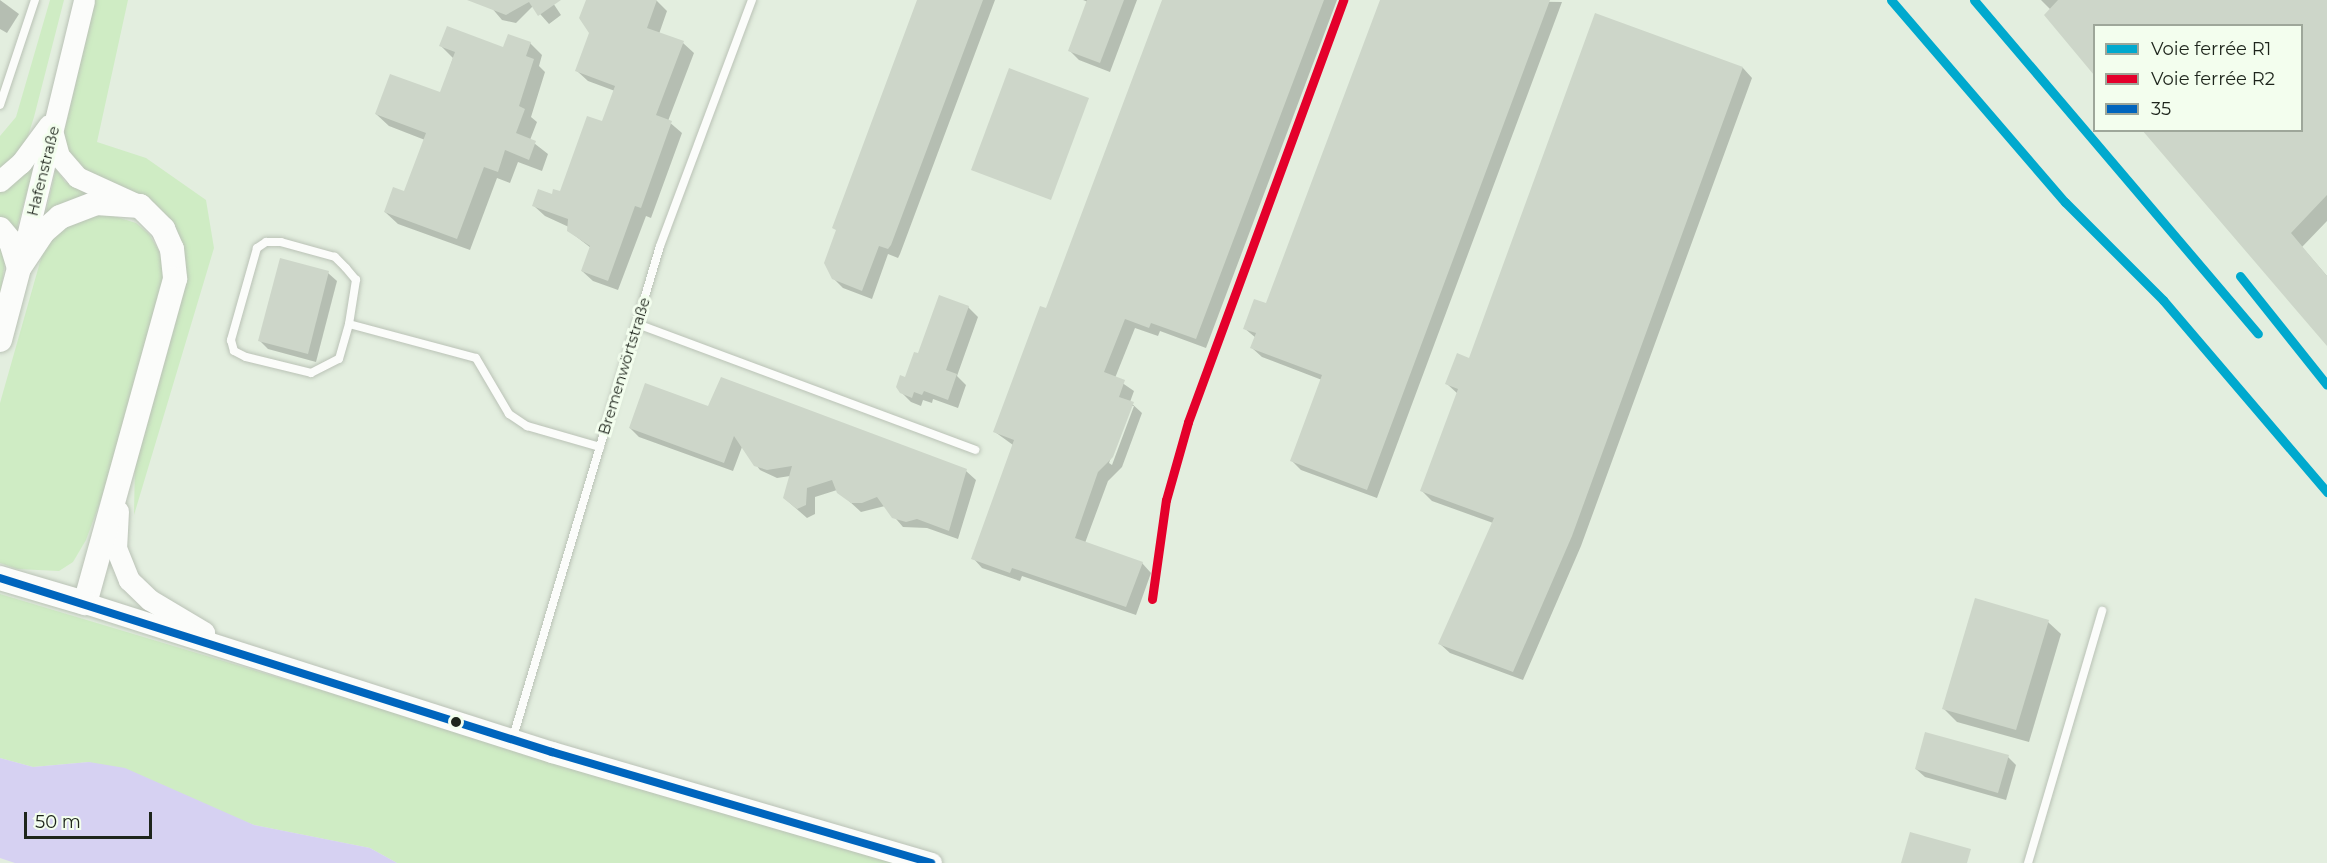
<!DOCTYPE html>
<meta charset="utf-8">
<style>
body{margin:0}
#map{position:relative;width:2327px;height:863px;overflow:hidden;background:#e3eedf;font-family:Montserrat,sans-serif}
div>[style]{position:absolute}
.green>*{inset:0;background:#cfecc4}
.water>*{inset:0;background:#d6d1f2}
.shadow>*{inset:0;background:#0003}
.building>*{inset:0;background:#cdd6c9}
.roads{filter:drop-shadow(0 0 2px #bac2b6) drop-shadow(0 0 2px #bac2b6)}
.lane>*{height:8px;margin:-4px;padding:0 4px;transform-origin:4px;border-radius:4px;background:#fbfcfa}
.secondary>*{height:21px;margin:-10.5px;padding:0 10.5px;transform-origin:10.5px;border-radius:10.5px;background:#fbfcfa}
.primary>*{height:24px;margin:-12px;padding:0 12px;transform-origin:12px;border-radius:12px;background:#fbfcfa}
.bus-1>*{height:8px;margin:-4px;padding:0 4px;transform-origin:4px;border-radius:4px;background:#0065bd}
.rail-1>*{height:9px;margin:-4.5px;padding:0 4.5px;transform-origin:4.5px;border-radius:4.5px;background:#00a9ce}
.rail-2>*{height:9px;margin:-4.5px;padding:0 4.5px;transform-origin:4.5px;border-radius:4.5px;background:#e4002b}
.dots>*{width:16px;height:16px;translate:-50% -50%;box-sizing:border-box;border:3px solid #f3feee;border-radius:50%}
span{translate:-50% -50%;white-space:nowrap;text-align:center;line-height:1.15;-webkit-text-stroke:6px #f3feee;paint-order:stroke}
.street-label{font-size:15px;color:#1e251c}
.legend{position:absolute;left:2093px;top:24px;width:210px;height:108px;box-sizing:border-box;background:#f3feee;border:2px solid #9ea79a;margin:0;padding:8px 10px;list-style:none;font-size:18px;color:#1e251c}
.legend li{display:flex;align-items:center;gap:12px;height:30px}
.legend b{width:30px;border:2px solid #9ea79a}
.scale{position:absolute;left:24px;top:812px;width:128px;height:27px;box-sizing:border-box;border:3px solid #1e251c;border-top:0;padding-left:8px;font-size:18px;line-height:21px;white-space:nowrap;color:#1e251c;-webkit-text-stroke:4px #f3feee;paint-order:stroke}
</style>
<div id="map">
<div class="green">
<div style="clip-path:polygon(50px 0,64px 0,34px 117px,25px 145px,0 173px,0 136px,16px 117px)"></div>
<div style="clip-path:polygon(95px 0,128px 0,97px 142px,146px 158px,206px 200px,214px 248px,134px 515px,135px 461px,182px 259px,90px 178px,66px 150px,64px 133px)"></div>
<div style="clip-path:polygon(31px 165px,34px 166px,15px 235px,0 220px,0 192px)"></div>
<div style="clip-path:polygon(56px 169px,65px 182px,100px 197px,43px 225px)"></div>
<div style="clip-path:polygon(104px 213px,136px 223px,149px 234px,159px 251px,164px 273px,162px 295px,112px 470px,86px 540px,73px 562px,59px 571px,17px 569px,0 563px,0 403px,42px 255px,53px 234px,68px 223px)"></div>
<div style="clip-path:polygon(0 240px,6px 254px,0 298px)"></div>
<div style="clip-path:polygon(0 594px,280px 678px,906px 863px,397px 863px,370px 848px,254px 825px,89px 762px,33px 767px,0 758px)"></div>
</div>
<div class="water">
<div style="clip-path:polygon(0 758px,33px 767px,89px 762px,125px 768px,254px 825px,370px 848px,397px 863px,15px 863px,0 858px)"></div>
</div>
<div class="shadow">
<div style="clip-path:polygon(0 0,19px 14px,7px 33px,0 29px)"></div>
<div style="clip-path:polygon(485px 0,551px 0,561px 15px,549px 24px,533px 6px,516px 23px,502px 20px)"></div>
<div style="clip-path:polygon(588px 0,657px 1px,667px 11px,659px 34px,683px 43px,694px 53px,668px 121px,682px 133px,651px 218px,646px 216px,618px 290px,593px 281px,582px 271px,591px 248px,569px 231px,571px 228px,545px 216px,534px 206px,560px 193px,603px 123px,615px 91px,588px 81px,577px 71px,591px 33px)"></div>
<div style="clip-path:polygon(919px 0,995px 0,900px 254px,898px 258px,888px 254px,872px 299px,843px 288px,833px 278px)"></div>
<div style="clip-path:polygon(1083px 0,1137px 0,1110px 72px,1079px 60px,1069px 50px,1088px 2px)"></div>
<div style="clip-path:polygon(evenodd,1163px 0,1337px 0,1206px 348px,1160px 331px,1158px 336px,1135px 328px,1115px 378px,1134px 391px,1130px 402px,1142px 413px,1122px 467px,1108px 481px,1085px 543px,1142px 563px,1151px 573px,1136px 615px,1022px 576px,1020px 581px,982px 568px,973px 558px,1013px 445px,995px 432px,1047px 310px,1163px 0,1130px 406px,1134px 406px,1112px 465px,1109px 463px,1130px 406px)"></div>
<div style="clip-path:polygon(1381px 0,1562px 2px,1377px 498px,1301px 470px,1292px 461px,1322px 380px,1262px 357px,1252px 348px,1256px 338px,1244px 328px,1267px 305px)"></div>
<div style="clip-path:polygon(2041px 0,2327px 0,2327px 221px,2302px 247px,2327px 276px,2327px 344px,2144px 130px,2302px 130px,2302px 26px,2094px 26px,2094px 72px,2046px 16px,2051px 10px)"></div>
<div style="clip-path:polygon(1596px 15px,1743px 68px,1752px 78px,1581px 546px,1523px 680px,1450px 653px,1440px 644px,1493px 523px,1432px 501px,1422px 491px,1458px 394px,1447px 384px,1470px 360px)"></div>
<div style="clip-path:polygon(530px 43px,542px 55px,539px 66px,545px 72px,531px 117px,537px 122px,530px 140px,548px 154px,542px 171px,518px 162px,510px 183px,497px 178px,470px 250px,398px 224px,385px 212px,405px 193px,425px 140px,389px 126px,376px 114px,441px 94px,453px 58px,441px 46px,504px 49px)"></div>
<div style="clip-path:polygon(328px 273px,337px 281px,316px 362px,268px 349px,259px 340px)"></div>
<div style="clip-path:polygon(968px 307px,978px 317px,957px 376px,966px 385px,958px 408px,933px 399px,932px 403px,923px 400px,921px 406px,911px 402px,901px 392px,918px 355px)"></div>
<div style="clip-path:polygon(708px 408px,966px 471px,976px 480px,958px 539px,927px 528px,903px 527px,885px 506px,861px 512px,837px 490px,815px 497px,815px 514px,807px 518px,784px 498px,790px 476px,777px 478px,760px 470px,742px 447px,733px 471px,639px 437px,630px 428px)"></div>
<div style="clip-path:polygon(2048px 622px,2061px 634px,2029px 742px,1957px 722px,1944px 709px)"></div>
<div style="clip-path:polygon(2008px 757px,2016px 765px,2006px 800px,1925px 777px,1916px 769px)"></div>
</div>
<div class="building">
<div style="clip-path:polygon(467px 0,561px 0,538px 16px,529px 2px,506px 15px)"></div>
<div style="clip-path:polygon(586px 0,657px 0,647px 28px,684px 41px,656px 115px,672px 121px,641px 208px,635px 206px,608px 281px,581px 271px,590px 246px,567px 231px,568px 219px,532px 206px,538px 189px,552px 194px,553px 189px,560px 191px,587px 116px,602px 121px,615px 86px,575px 71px,589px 33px,579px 18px)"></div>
<div style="clip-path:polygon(917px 0,983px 0,891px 245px,888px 249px,879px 246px,862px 291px,832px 279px,824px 263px,836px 230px,832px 228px)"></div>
<div style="clip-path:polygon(1087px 0,1124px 0,1100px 63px,1068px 51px)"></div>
<div style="clip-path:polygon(1162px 0,1324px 0,1196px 339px,1151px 323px,1149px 328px,1125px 319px,1104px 372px,1125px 380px,1119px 397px,1134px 402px,1113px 457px,1098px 472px,1075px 538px,1143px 562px,1126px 607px,1012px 568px,1010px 573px,971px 559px,1014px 440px,993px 432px,1040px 306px,1046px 308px)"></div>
<div style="clip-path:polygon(1380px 0,1550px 0,1367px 490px,1290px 461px,1322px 375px,1250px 348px,1256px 333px,1243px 329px,1254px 299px,1266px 303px)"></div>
<div style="clip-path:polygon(2058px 0,2327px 0,2327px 195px,2291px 233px,2327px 276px,2327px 346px,2142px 130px,2301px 130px,2301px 26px,2094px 26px,2094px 75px,2044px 15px)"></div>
<div style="clip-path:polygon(1595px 13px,1743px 67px,1572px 536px,1513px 672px,1438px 644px,1494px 518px,1420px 491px,1458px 389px,1445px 384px,1457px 353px,1469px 358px)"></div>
<div style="clip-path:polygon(447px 26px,503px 47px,508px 34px,531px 42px,526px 56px,534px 59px,519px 106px,525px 109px,516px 133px,536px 141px,529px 160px,505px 150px,498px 172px,484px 167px,457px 239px,384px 212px,393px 187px,404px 191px,426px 133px,375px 114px,390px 74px,440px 92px,455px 52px,439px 46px)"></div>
<div style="clip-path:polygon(1009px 68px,1089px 98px,1051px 200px,971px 170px)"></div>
<div style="clip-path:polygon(280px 258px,329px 271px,308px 354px,258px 341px)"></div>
<div style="clip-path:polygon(939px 295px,969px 306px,946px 370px,957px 374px,948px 400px,924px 391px,922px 395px,914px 392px,912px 398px,900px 393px,896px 387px,900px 375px,905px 377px,914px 352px,918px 353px)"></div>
<div style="clip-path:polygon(721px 377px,967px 469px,949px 531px,917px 519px,906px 522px,892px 518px,877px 497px,862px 503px,851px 503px,837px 493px,832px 480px,807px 488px,806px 505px,797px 509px,783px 498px,792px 466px,767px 470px,754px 466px,734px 436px,724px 463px,629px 428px,645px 383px,708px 406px)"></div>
<div style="clip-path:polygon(1975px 598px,2049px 620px,2016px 730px,1942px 709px)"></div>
<div style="clip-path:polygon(1925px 732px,2009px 755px,1998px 793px,1915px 769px)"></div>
<div style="clip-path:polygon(1910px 832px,1971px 849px,1967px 863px,1901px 863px)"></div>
</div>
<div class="roads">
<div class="lane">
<div style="left:0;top:105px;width:111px;rotate:-71.6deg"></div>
<div style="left:349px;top:324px;width:45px;rotate:-81deg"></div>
<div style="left:356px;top:280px;width:16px;rotate:-130deg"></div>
<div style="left:346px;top:268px;width:16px;rotate:-135deg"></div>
<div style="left:335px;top:257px;width:56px;rotate:-164.5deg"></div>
<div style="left:281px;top:242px;width:15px;rotate:180deg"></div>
<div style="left:266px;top:242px;width:11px;rotate:146deg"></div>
<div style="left:257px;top:248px;width:96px;rotate:105.8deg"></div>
<div style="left:231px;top:340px;width:11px;rotate:75deg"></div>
<div style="left:234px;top:351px;width:13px;rotate:27deg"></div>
<div style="left:246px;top:357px;width:67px;rotate:13.8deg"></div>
<div style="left:311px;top:373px;width:31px;rotate:-27deg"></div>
<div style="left:339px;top:359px;width:36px;rotate:-74deg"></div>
<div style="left:349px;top:324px;width:131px;rotate:15deg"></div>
<div style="left:476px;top:358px;width:65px;rotate:59.5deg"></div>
<div style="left:509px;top:414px;width:22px;rotate:34deg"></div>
<div style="left:527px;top:426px;width:76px;rotate:16deg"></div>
<div style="left:637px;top:324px;width:361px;rotate:20.4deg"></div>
<div style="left:513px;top:737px;width:513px;rotate:-73.33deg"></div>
<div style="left:660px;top:246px;width:263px;rotate:-69.5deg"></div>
<div style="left:2028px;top:863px;width:263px;rotate:-73.6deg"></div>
</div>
<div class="secondary">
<div style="left:53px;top:134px;width:23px;rotate:75deg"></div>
<div style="left:59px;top:156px;width:28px;rotate:49deg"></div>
<div style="left:77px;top:177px;width:65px;rotate:24.6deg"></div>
<div style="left:0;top:181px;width:28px;rotate:-41deg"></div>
<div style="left:21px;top:163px;width:47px;rotate:-53.6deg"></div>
<div style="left:21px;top:261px;width:268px;rotate:-76.4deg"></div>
<div style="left:118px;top:511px;width:37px;rotate:93deg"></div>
<div style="left:116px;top:548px;width:35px;rotate:68deg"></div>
<div style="left:129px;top:580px;width:29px;rotate:44deg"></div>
<div style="left:150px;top:600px;width:63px;rotate:30.7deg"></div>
<div style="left:85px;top:603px;width:490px;rotate:17.7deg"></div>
<div style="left:552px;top:752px;width:395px;rotate:16.3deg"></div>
</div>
<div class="primary">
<div style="left:0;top:229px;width:17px;rotate:50deg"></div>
<div style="left:11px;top:242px;width:27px;rotate:73deg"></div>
<div style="left:0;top:340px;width:74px;rotate:-75.2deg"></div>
<div style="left:19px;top:268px;width:43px;rotate:-56.3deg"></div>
<div style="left:43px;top:232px;width:23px;rotate:-41deg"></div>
<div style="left:60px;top:217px;width:39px;rotate:-21deg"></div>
<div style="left:96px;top:203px;width:44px;rotate:3.9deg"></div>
<div style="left:140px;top:206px;width:33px;rotate:45deg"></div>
<div style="left:163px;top:229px;width:22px;rotate:66deg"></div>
<div style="left:172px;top:249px;width:30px;rotate:84deg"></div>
<div style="left:175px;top:279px;width:336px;rotate:105.5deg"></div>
<div style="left:85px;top:603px;width:89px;rotate:-163.6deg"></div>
</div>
</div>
<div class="bus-1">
<div style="left:0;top:578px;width:579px;rotate:17.5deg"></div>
<div style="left:552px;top:752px;width:395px;rotate:16.3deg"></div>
</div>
<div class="rail-1">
<div style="left:1891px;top:0;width:267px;rotate:49.3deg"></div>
<div style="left:2065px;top:202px;width:139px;rotate:45deg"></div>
<div style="left:2163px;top:300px;width:253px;rotate:49.5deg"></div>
<div style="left:1974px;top:0;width:438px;rotate:49.6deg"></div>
<div style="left:2240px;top:276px;width:139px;rotate:51.4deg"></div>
</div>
<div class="rail-2">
<div style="left:1152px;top:599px;width:100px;rotate:-82deg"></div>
<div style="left:1166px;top:500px;width:81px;rotate:-74.2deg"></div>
<div style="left:1188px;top:422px;width:450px;rotate:-69.8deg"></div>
</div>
<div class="dots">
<div style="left:456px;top:722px;background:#1e251c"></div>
</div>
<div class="street-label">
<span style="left:43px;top:171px;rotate:-76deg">Hafenstraße</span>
<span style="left:624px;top:366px;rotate:-73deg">Bremenwörtstraße</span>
</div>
<ul class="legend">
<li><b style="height:8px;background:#00a9ce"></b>Voie ferrée R1</li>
<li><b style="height:8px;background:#e4002b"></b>Voie ferrée R2</li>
<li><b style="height:8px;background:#0065bd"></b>35</li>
</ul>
<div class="scale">50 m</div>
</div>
